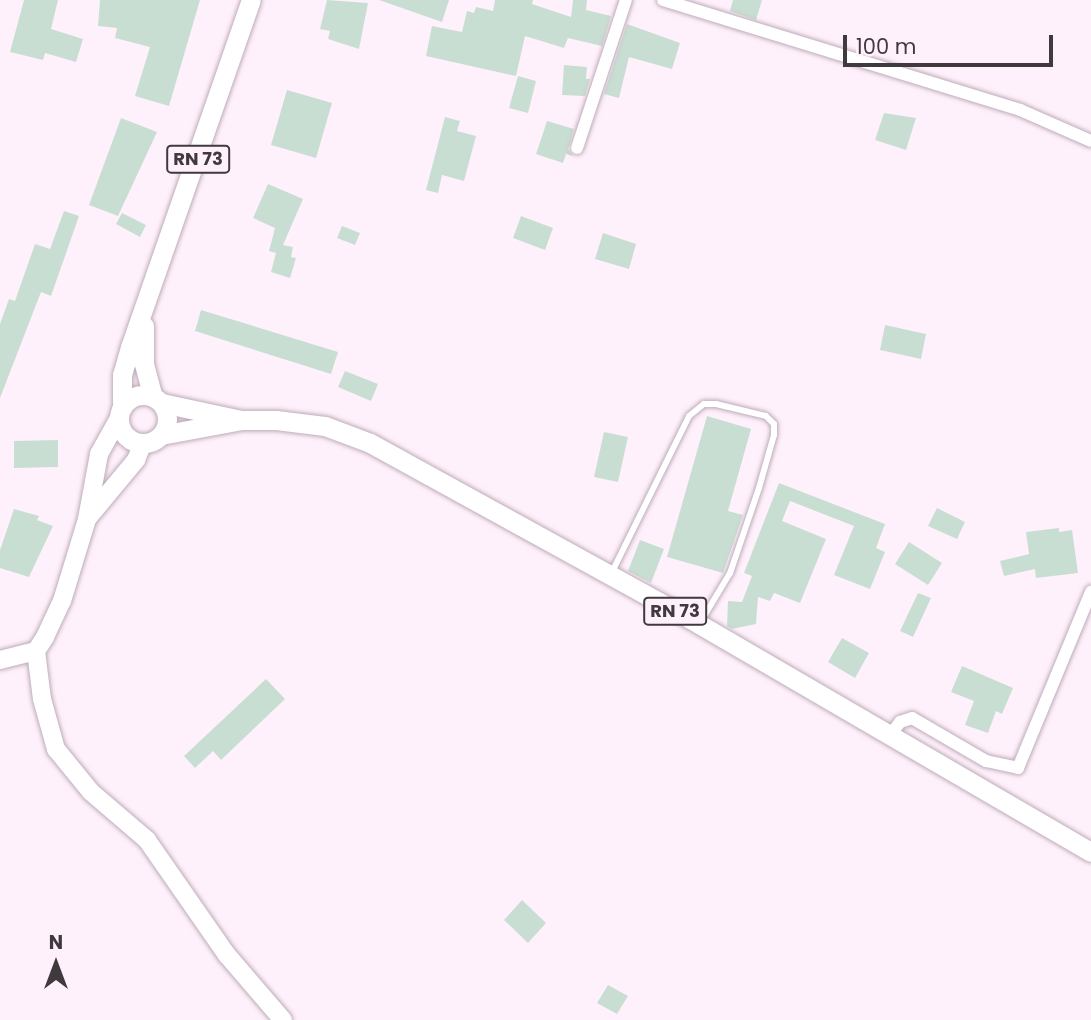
<!DOCTYPE html>
<style>
body{margin:0}
#map{position:relative;width:1091px;height:1020px;overflow:hidden;background:#fff1fc;font-family:Poppins,sans-serif}
div>[style]{position:absolute}
.building>*{inset:0;background:#c9ded3}
.roads{filter:drop-shadow(0 0 2px #bdacb9) drop-shadow(0 0 2px #bdacb9)}
.service>*{height:6px;margin:-3px;padding:0 3px;transform-origin:3px;border-radius:3px;background:#fff}
.minor>*{height:12px;margin:-6px;padding:0 6px;transform-origin:6px;border-radius:6px;background:#fff}
.secondary>*{height:18px;margin:-9px;padding:0 9px;transform-origin:9px;border-radius:9px;background:#fff}
.primary>*{height:19px;margin:-9.5px;padding:0 9.5px;transform-origin:9.5px;border-radius:9.5px;background:#fff}
.primary>.ring{margin:-9.5px;padding:0;box-sizing:content-box;background:none;border:19px solid #fff;border-radius:50%}
span{translate:-50% -50%;white-space:nowrap;text-align:center;line-height:1.15;-webkit-text-stroke:7px #fff1fc;paint-order:stroke}
.shield-label span{padding:2px 5px;background:#fff1fc;border:2px solid;border-radius:5px;-webkit-text-stroke-width:0}
.shield-label{font-size:18px;color:#40393e;font-weight:700}
.north{position:absolute;left:21px;top:929px;width:70px;height:70px;-webkit-text-stroke:5px #fff1fc;paint-order:stroke;rotate:0deg;font-size:19px;font-weight:700;line-height:28px;text-align:center;color:#40393e}
.north::after{content:'';display:block;margin:auto;width:24px;height:32px;background:#40393e;clip-path:polygon(50% 0,100% 100%,50% 72%,0 100%)}
.scale{position:absolute;left:843px;top:35px;width:210px;height:32px;box-sizing:border-box;border:4px solid #40393e;border-top:0;padding-left:9px;font-size:21px;line-height:24px;white-space:nowrap;color:#40393e;-webkit-text-stroke:5px #fff1fc;paint-order:stroke}
</style>
<div id="map">
<div class="building">
<div style="clip-path:polygon(24px 0,58px 0,51px 29px,83px 39px,76px 62px,45px 53px,43px 60px,10px 52px)"></div>
<div style="clip-path:polygon(100px 0,200px 0,169px 106px,135px 96px,150px 47px,115px 38px,117px 28px,98px 26px)"></div>
<div style="clip-path:polygon(327px 0,368px 3px,359px 49px,328px 39px,330px 31px,320px 29px)"></div>
<div style="clip-path:polygon(379px 0,449px 0,442px 22px)"></div>
<div style="clip-path:polygon(495px 0,533px 0,532px 4px,571px 17px,573px 0,587px 0,586px 10px,611px 16px,602px 46px,568px 38px,564px 48px,525px 36px,516px 76px,426px 56px,432px 26px,462px 32px,467px 11px,474px 13px,476px 7px,493px 11px)"></div>
<div style="clip-path:polygon(733px 0,762px 0,756px 20px,730px 11px)"></div>
<div style="clip-path:polygon(627px 24px,680px 43px,672px 69px,629px 57px,619px 98px,604px 94px)"></div>
<div style="clip-path:polygon(564px 65px,587px 67px,586px 79px,590px 79px,585px 96px,562px 95px)"></div>
<div style="clip-path:polygon(518px 76px,536px 81px,528px 113px,509px 108px)"></div>
<div style="clip-path:polygon(287px 90px,332px 103px,316px 158px,271px 145px)"></div>
<div style="clip-path:polygon(884px 113px,916px 118px,906px 150px,875px 140px)"></div>
<div style="clip-path:polygon(445px 117px,460px 121px,457px 131px,476px 136px,464px 181px,442px 175px,438px 193px,426px 190px)"></div>
<div style="clip-path:polygon(121px 118px,157px 132px,118px 216px,89px 205px)"></div>
<div style="clip-path:polygon(547px 121px,574px 129px,568px 149px,573px 156px,566px 154px,563px 163px,536px 154px)"></div>
<div style="clip-path:polygon(268px 184px,303px 199px,283px 245px,293px 247px,291px 257px,296px 258px,290px 278px,271px 272px,276px 253px,269px 251px,275px 228px,253px 218px)"></div>
<div style="clip-path:polygon(64px 211px,79px 216px,51px 296px,41px 292px,0 398px,0 324px,9px 299px,15px 301px,35px 244px,50px 249px)"></div>
<div style="clip-path:polygon(122px 213px,146px 225px,140px 237px,116px 224px)"></div>
<div style="clip-path:polygon(521px 216px,553px 228px,545px 250px,513px 238px)"></div>
<div style="clip-path:polygon(342px 226px,360px 233px,355px 245px,337px 238px)"></div>
<div style="clip-path:polygon(603px 233px,636px 244px,629px 269px,595px 259px)"></div>
<div style="clip-path:polygon(201px 310px,338px 352px,331px 374px,195px 331px)"></div>
<div style="clip-path:polygon(885px 325px,926px 334px,921px 359px,880px 350px)"></div>
<div style="clip-path:polygon(345px 371px,378px 384px,371px 401px,338px 387px)"></div>
<div style="clip-path:polygon(707px 416px,751px 429px,728px 511px,743px 515px,723px 573px,667px 557px)"></div>
<div style="clip-path:polygon(604px 432px,628px 437px,618px 482px,594px 477px)"></div>
<div style="clip-path:polygon(58px 440px,58px 467px,14px 468px,14px 441px)"></div>
<div style="clip-path:polygon(779px 483px,885px 524px,876px 548px,885px 552px,870px 589px,834px 575px,854px 526px,790px 501px,782px 521px,826px 539px,800px 603px,774px 593px,770px 601px,758px 597px,756px 624px,732px 629px,727px 626px,728px 601px,742px 602px,752px 576px,744px 573px)"></div>
<div style="clip-path:polygon(937px 508px,965px 522px,957px 539px,928px 526px)"></div>
<div style="clip-path:polygon(14px 509px,39px 516px,37px 520px,53px 526px,29px 577px,0 568px,0 550px)"></div>
<div style="clip-path:polygon(1059px 528px,1059px 532px,1072px 530px,1078px 573px,1036px 578px,1035px 569px,1004px 576px,1000px 561px,1029px 554px,1026px 532px)"></div>
<div style="clip-path:polygon(640px 540px,664px 549px,651px 583px,628px 571px)"></div>
<div style="clip-path:polygon(909px 542px,942px 563px,928px 585px,895px 564px)"></div>
<div style="clip-path:polygon(918px 593px,931px 598px,913px 637px,900px 631px)"></div>
<div style="clip-path:polygon(842px 638px,869px 653px,855px 678px,828px 662px)"></div>
<div style="clip-path:polygon(962px 666px,1013px 688px,1002px 714px,996px 711px,988px 733px,965px 725px,974px 701px,951px 692px)"></div>
<div style="clip-path:polygon(266px 679px,285px 699px,221px 760px,213px 751px,195px 768px,184px 756px)"></div>
<div style="clip-path:polygon(522px 900px,546px 923px,528px 943px,504px 920px)"></div>
<div style="clip-path:polygon(608px 985px,628px 996px,617px 1014px,597px 1003px)"></div>
</div>
<div class="roads">
<div class="service">
<div style="left:612px;top:572px;width:174px;rotate:-63.7deg"></div>
<div style="left:689px;top:416px;width:19px;rotate:-39deg"></div>
<div style="left:704px;top:404px;width:12px"></div>
<div style="left:716px;top:404px;width:51px;rotate:13.5deg"></div>
<div style="left:766px;top:416px;width:11px;rotate:45deg"></div>
<div style="left:774px;top:424px;width:11px;rotate:90deg"></div>
<div style="left:774px;top:435px;width:55px;rotate:105.8deg"></div>
<div style="left:759px;top:488px;width:90px;rotate:108.8deg"></div>
<div style="left:730px;top:573px;width:58px;rotate:121deg"></div>
</div>
<div class="minor">
<div style="left:663px;top:0;width:374px;rotate:17.1deg"></div>
<div style="left:1020px;top:110px;width:77px;rotate:23.6deg"></div>
<div style="left:577px;top:148px;width:156px;rotate:-71.7deg"></div>
<div style="left:891px;top:734px;width:15px;rotate:-53deg"></div>
<div style="left:900px;top:722px;width:13px;rotate:-18deg"></div>
<div style="left:912px;top:718px;width:86px;rotate:30.2deg"></div>
<div style="left:986px;top:761px;width:33px;rotate:12deg"></div>
<div style="left:1018px;top:768px;width:191px;rotate:-67.5deg"></div>
</div>
<div class="secondary">
<div style="left:87px;top:519px;width:77px;rotate:-50.3deg"></div>
<div style="left:136px;top:460px;width:18px;rotate:-68deg"></div>
<div style="left:36px;top:651px;width:48px;rotate:82.9deg"></div>
<div style="left:42px;top:699px;width:52px;rotate:74.4deg"></div>
<div style="left:56px;top:749px;width:55px;rotate:50.9deg"></div>
<div style="left:91px;top:792px;width:74px;rotate:40.6deg"></div>
<div style="left:147px;top:840px;width:140px;rotate:55.2deg"></div>
<div style="left:227px;top:955px;width:86px;rotate:49.3deg"></div>
<div style="left:0;top:660px;width:37px;rotate:-14deg"></div>
<div style="left:36px;top:651px;width:17px;rotate:-57deg"></div>
<div style="left:45px;top:637px;width:40px;rotate:-65deg"></div>
<div style="left:62px;top:601px;width:86px;rotate:-73deg"></div>
<div style="left:87px;top:519px;width:66px;rotate:-79.5deg"></div>
<div style="left:99px;top:454px;width:41px;rotate:-60.9deg"></div>
</div>
<div class="primary">
<div style="left:144px;top:326px;width:38px;rotate:90deg"></div>
<div style="left:144px;top:364px;width:34px;rotate:75deg"></div>
<div class="ring" style="left:119px;top:395px;width:29px;height:29px"></div>
<div style="left:162px;top:403px;width:81px;rotate:12.1deg"></div>
<div style="left:122px;top:407px;width:32px;rotate:-90deg"></div>
<div style="left:122px;top:375px;width:29px;rotate:-74deg"></div>
<div style="left:130px;top:347px;width:367px;rotate:-70.8deg"></div>
<div style="left:161px;top:435px;width:81px;rotate:-10.6deg"></div>
<div style="left:241px;top:420px;width:35px"></div>
<div style="left:276px;top:420px;width:49px;rotate:7deg"></div>
<div style="left:325px;top:426px;width:48px;rotate:20.7deg"></div>
<div style="left:370px;top:443px;width:376px;rotate:28.8deg"></div>
<div style="left:699px;top:624px;width:453px;rotate:30.2deg"></div>
</div>
</div>
<div class="shield-label">
<span style="left:198px;top:159px">RN 73</span>
<span style="left:675px;top:611px">RN 73</span>
</div>
<div class="north">N</div>
<div class="scale">100 m</div>
</div>
